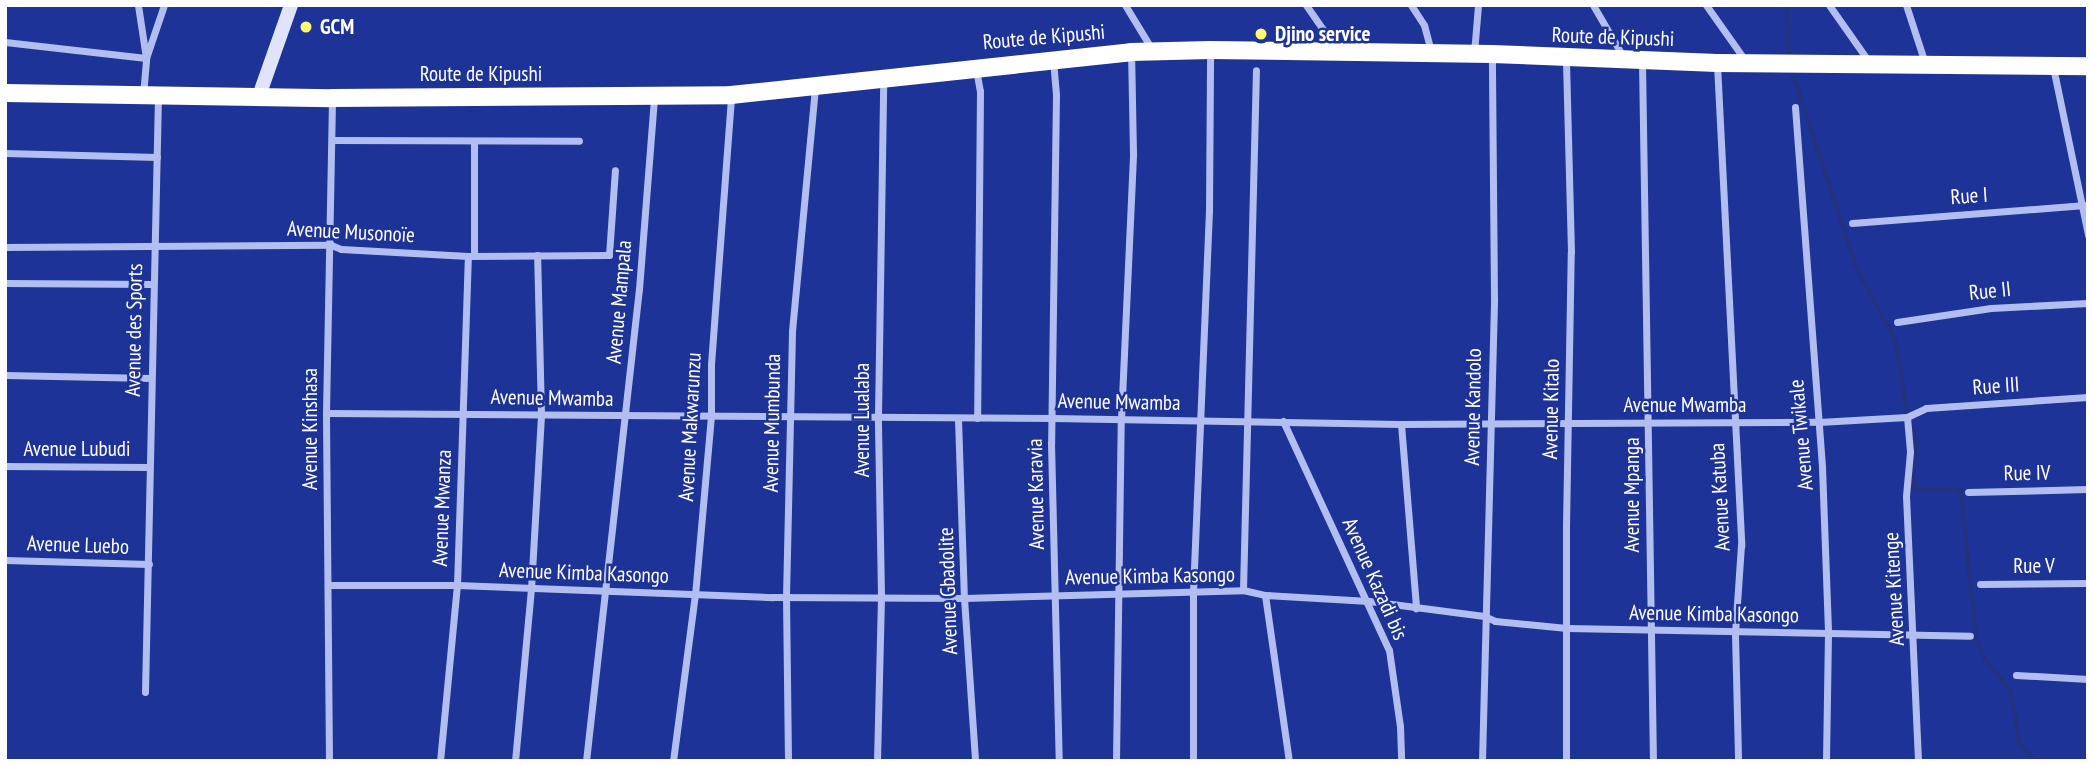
<!DOCTYPE html>
<meta charset="utf-8">
<style>
body{margin:0}
#map{position:relative;width:2093px;height:766px;overflow:hidden;background:#1d3397;font-family:"PT Sans Narrow",sans-serif}
div>[style]{position:absolute}
.stream>*{height:3.5px;margin:-1.75px;padding:0 1.75px;transform-origin:1.75px;border-radius:1.75px;background:#22327f}
.street>*{height:7px;margin:-3.5px;padding:0 3.5px;transform-origin:3.5px;border-radius:3.5px;background:#b2beef}
.secondary>*{height:14px;margin:-7px;padding:0 7px;transform-origin:7px;border-radius:7px;background:#dfe4fb}
.highway>*{height:18px;margin:-9px;padding:0 9px;transform-origin:9px;border-radius:9px;background:#fff}
.dots>*{width:19px;height:19px;translate:-50% -50%;box-sizing:border-box;border:4px solid #1d3397;border-radius:50%}
span{translate:-50% -50%;white-space:nowrap;text-align:center;line-height:1.15;-webkit-text-stroke:5px #1d3397;paint-order:stroke}
.poi-label{font-size:21px;color:#fff;font-weight:700}
.left{translate:0 -50%;text-align:left}
.street-label{font-size:21px;color:#fff}
.frame{position:absolute;inset:0;border:7px solid #fff;pointer-events:none}
</style>
<div id="map">
<div class="stream">
<div style="left:1787px;top:5px;width:47px;rotate:87.6deg"></div>
<div style="left:1794px;top:76px;width:200px;rotate:71.9deg"></div>
<div style="left:1856px;top:266px;width:85px;rotate:61.9deg"></div>
<div style="left:1896px;top:341px;width:74px;rotate:80.7deg"></div>
<div style="left:1911px;top:422px;width:19px;rotate:74deg"></div>
<div style="left:1916px;top:440px;width:50px;rotate:93.4deg"></div>
<div style="left:1913px;top:490px;width:48px"></div>
<div style="left:1961px;top:490px;width:150px;rotate:83.9deg"></div>
<div style="left:1977px;top:639px;width:22px;rotate:68deg"></div>
<div style="left:1985px;top:659px;width:40px;rotate:50deg"></div>
<div style="left:2011px;top:690px;width:55px;rotate:80.5deg"></div>
<div style="left:2020px;top:744px;width:23px;rotate:47deg"></div>
</div>
<div class="street">
<div style="left:1125px;top:5px;width:54px;rotate:58.7deg"></div>
<div style="left:1306px;top:5px;width:56px;rotate:55.2deg"></div>
<div style="left:1411px;top:5px;width:24px;rotate:57deg"></div>
<div style="left:1424px;top:25px;width:28px;rotate:75deg"></div>
<div style="left:1593px;top:5px;width:61px;rotate:59.7deg"></div>
<div style="left:1706px;top:5px;width:67px;rotate:54.7deg"></div>
<div style="left:1829px;top:5px;width:70px;rotate:54.9deg"></div>
<div style="left:1906px;top:5px;width:61px;rotate:71.9deg"></div>
<div style="left:5px;top:42px;width:142px;rotate:6.5deg"></div>
<div style="left:146px;top:58px;width:54px;rotate:-98.6deg"></div>
<div style="left:1474px;top:53px;width:48px;rotate:-85.2deg"></div>
<div style="left:1053px;top:60px;width:35px;rotate:85deg"></div>
<div style="left:1056px;top:95px;width:348px;rotate:90.8deg"></div>
<div style="left:1051px;top:443px;width:318px;rotate:88.6deg"></div>
<div style="left:1642px;top:62px;width:699px;rotate:89.1deg"></div>
<div style="left:1717px;top:64px;width:482px;rotate:87.1deg"></div>
<div style="left:1741px;top:545px;width:89px;rotate:93.9deg"></div>
<div style="left:1735px;top:634px;width:127px;rotate:88.6deg"></div>
<div style="left:2053px;top:67px;width:172px;rotate:78.2deg"></div>
<div style="left:976px;top:69px;width:22px;rotate:80deg"></div>
<div style="left:980px;top:91px;width:327px;rotate:90.5deg"></div>
<div style="left:143px;top:95px;width:37px;rotate:-85deg"></div>
<div style="left:146px;top:58px;width:56px;rotate:-71.2deg"></div>
<div style="left:1795px;top:107px;width:361px;rotate:85.7deg"></div>
<div style="left:1822px;top:467px;width:166px;rotate:87.9deg"></div>
<div style="left:1828px;top:633px;width:128px;rotate:90.9deg"></div>
<div style="left:332px;top:140px;width:247px;rotate:0.2deg"></div>
<div style="left:5px;top:153px;width:152px;rotate:1.5deg"></div>
<div style="left:1852px;top:223px;width:237px;rotate:-4.4deg"></div>
<div style="left:5px;top:247px;width:326px;rotate:-0.4deg"></div>
<div style="left:331px;top:245px;width:11px;rotate:22deg"></div>
<div style="left:341px;top:249px;width:127px;rotate:3.2deg"></div>
<div style="left:468px;top:256px;width:141px;rotate:-0.4deg"></div>
<div style="left:609px;top:255px;width:85px;rotate:-86deg"></div>
<div style="left:474px;top:255px;width:113px;rotate:-90deg"></div>
<div style="left:5px;top:283px;width:147px;rotate:0.4deg"></div>
<div style="left:1897px;top:322px;width:95px;rotate:-8.5deg"></div>
<div style="left:1991px;top:308px;width:97px;rotate:-3deg"></div>
<div style="left:5px;top:375px;width:145px;rotate:1.2deg"></div>
<div style="left:326px;top:413px;width:726px;rotate:0.39deg"></div>
<div style="left:1052px;top:418px;width:349px;rotate:1deg"></div>
<div style="left:1401px;top:424px;width:418px;rotate:-0.3deg"></div>
<div style="left:1819px;top:422px;width:88px;rotate:-3.3deg"></div>
<div style="left:1907px;top:417px;width:35px;rotate:85deg"></div>
<div style="left:1910px;top:452px;width:44px;rotate:95.2deg"></div>
<div style="left:1906px;top:496px;width:265px;rotate:87.4deg"></div>
<div style="left:1907px;top:417px;width:21px;rotate:-25deg"></div>
<div style="left:1926px;top:408px;width:162px;rotate:-3.9deg"></div>
<div style="left:958px;top:419px;width:179px;rotate:88.1deg"></div>
<div style="left:964px;top:598px;width:163px;rotate:86.1deg"></div>
<div style="left:1283px;top:421px;width:252px;rotate:65.2deg"></div>
<div style="left:1389px;top:650px;width:77px;rotate:81.8deg"></div>
<div style="left:1400px;top:726px;width:35px;rotate:88deg"></div>
<div style="left:1401px;top:424px;width:185px;rotate:85.3deg"></div>
<div style="left:5px;top:466px;width:143px;rotate:0.4deg"></div>
<div style="left:1968px;top:492px;width:120px;rotate:-1.4deg"></div>
<div style="left:5px;top:560px;width:144px;rotate:1.6deg"></div>
<div style="left:1980px;top:584px;width:108px;rotate:-0.5deg"></div>
<div style="left:328px;top:585px;width:129px"></div>
<div style="left:457px;top:585px;width:316px;rotate:2.2deg"></div>
<div style="left:773px;top:597px;width:191px;rotate:0.3deg"></div>
<div style="left:964px;top:598px;width:279px;rotate:-1.6deg"></div>
<div style="left:1243px;top:590px;width:23px;rotate:13deg"></div>
<div style="left:1265px;top:595px;width:104px;rotate:3.3deg"></div>
<div style="left:1369px;top:601px;width:116px;rotate:7.4deg"></div>
<div style="left:1484px;top:616px;width:12px;rotate:24deg"></div>
<div style="left:1495px;top:621px;width:72px;rotate:5.6deg"></div>
<div style="left:1567px;top:628px;width:403px;rotate:1.1deg"></div>
<div style="left:1243px;top:590px;width:520px;rotate:-88.57deg"></div>
<div style="left:1265px;top:595px;width:168px;rotate:81.8deg"></div>
<div style="left:2016px;top:675px;width:72px;rotate:3.2deg"></div>
<div style="left:145px;top:692px;width:596px;rotate:-88.75deg"></div>
<div style="left:329px;top:761px;width:348px;rotate:-90.5deg"></div>
<div style="left:326px;top:413px;width:315px;rotate:-88.9deg"></div>
<div style="left:440px;top:761px;width:177px;rotate:-84.5deg"></div>
<div style="left:457px;top:585px;width:329px;rotate:-88.1deg"></div>
<div style="left:515px;top:761px;width:173px;rotate:-84.7deg"></div>
<div style="left:531px;top:589px;width:175px;rotate:-86.7deg"></div>
<div style="left:541px;top:414px;width:159px;rotate:-91.4deg"></div>
<div style="left:586px;top:761px;width:475px;rotate:-83.6deg"></div>
<div style="left:639px;top:289px;width:193px;rotate:-85.5deg"></div>
<div style="left:673px;top:761px;width:167px;rotate:-82.5deg"></div>
<div style="left:695px;top:595px;width:181px;rotate:-84.9deg"></div>
<div style="left:711px;top:415px;width:51px;rotate:-90deg"></div>
<div style="left:711px;top:364px;width:269px;rotate:-85.7deg"></div>
<div style="left:788px;top:761px;width:164px;rotate:-90.7deg"></div>
<div style="left:786px;top:597px;width:266px;rotate:-88.7deg"></div>
<div style="left:792px;top:331px;width:244px;rotate:-84.6deg"></div>
<div style="left:877px;top:761px;width:165px;rotate:-88.6deg"></div>
<div style="left:881px;top:596px;width:180px;rotate:-91deg"></div>
<div style="left:878px;top:416px;width:337px;rotate:-89.1deg"></div>
<div style="left:1116px;top:761px;width:341px;rotate:-89.2deg"></div>
<div style="left:1121px;top:420px;width:267px;rotate:-87.4deg"></div>
<div style="left:1133px;top:153px;width:101px;rotate:-91.1deg"></div>
<div style="left:1193px;top:761px;width:169px;rotate:-90deg"></div>
<div style="left:1193px;top:592px;width:381px;rotate:-87.6deg"></div>
<div style="left:1209px;top:211px;width:160px;rotate:-89.6deg"></div>
<div style="left:1482px;top:761px;width:462px;rotate:-88.5deg"></div>
<div style="left:1494px;top:299px;width:244px;rotate:-90.5deg"></div>
<div style="left:1566px;top:761px;width:235px;rotate:-90deg"></div>
<div style="left:1566px;top:526px;width:274px;rotate:-89deg"></div>
<div style="left:1571px;top:252px;width:193px;rotate:-91.5deg"></div>
</div>
<div class="secondary">
<div style="left:259px;top:96px;width:96px;rotate:-70.6deg"></div>
</div>
<div class="highway">
<div style="left:5px;top:93px;width:327px;rotate:0.9deg"></div>
<div style="left:332px;top:98px;width:399px;rotate:-0.4deg"></div>
<div style="left:731px;top:95px;width:402px;rotate:-6.1deg"></div>
<div style="left:1131px;top:52px;width:79px;rotate:-1.5deg"></div>
<div style="left:1210px;top:50px;width:282px;rotate:0.8deg"></div>
<div style="left:1492px;top:54px;width:225px;rotate:2.3deg"></div>
<div style="left:1717px;top:63px;width:371px;rotate:0.5deg"></div>
</div>
<div class="dots">
<div style="left:306px;top:27px;background:#fff970"></div>
<div style="left:1261px;top:34px;background:#fff970"></div>
</div>
<div class="poi-label">
<span class="left" style="left:320px;top:27px">GCM</span>
<span class="left" style="left:1275px;top:34px">Djino service</span>
</div>
<div class="street-label">
<span style="left:1044px;top:37px;rotate:-5deg">Route de Kipushi</span>
<span style="left:1613px;top:37px;rotate:2deg">Route de Kipushi</span>
<span style="left:481px;top:74px">Route de Kipushi</span>
<span style="left:1969px;top:196px;rotate:-4deg">Rue I</span>
<span style="left:351px;top:232px;rotate:3deg">Avenue Musonoïe</span>
<span style="left:1990px;top:291px;rotate:-6deg">Rue II</span>
<span style="left:619px;top:302px;rotate:-85deg">Avenue Mampala</span>
<span style="left:134px;top:330px;rotate:-89deg">Avenue des Sports</span>
<span style="left:1996px;top:386px;rotate:-4deg">Rue III</span>
<span style="left:552px;top:398px;rotate:1deg">Avenue Mwamba</span>
<span style="left:1119px;top:402px;rotate:1deg">Avenue Mwamba</span>
<span style="left:1685px;top:405px">Avenue Mwamba</span>
<span style="left:1473px;top:407px;rotate:-89deg">Avenue Kandolo</span>
<span style="left:1551px;top:409px;rotate:-89deg">Avenue Kitalo</span>
<span style="left:862px;top:420px;rotate:-90deg">Avenue Lualaba</span>
<span style="left:772px;top:423px;rotate:-89deg">Avenue Mumbunda</span>
<span style="left:690px;top:427px;rotate:-87deg">Avenue Makwarunzu</span>
<span style="left:310px;top:429px;rotate:-90deg">Avenue Kinshasa</span>
<span style="left:1801px;top:435px;rotate:-95deg">Avenue Twikale</span>
<span style="left:77px;top:449px">Avenue Lubudi</span>
<span style="left:2027px;top:473px;rotate:-1deg">Rue IV</span>
<span style="left:1036px;top:494px;rotate:-91deg">Avenue Karavia</span>
<span style="left:1632px;top:495px;rotate:-90deg">Avenue Mpanga</span>
<span style="left:1720px;top:497px;rotate:-93deg">Avenue Katuba</span>
<span style="left:442px;top:508px;rotate:-88deg">Avenue Mwanza</span>
<span style="left:78px;top:545px;rotate:2deg">Avenue Luebo</span>
<span style="left:2034px;top:566px">Rue V</span>
<span style="left:584px;top:573px;rotate:2deg">Avenue Kimba Kasongo</span>
<span style="left:1150px;top:576px;rotate:-1deg">Avenue Kimba Kasongo</span>
<span style="left:1375px;top:579px;rotate:66deg">Avenue Kazadi bis</span>
<span style="left:1894px;top:589px;rotate:-93deg">Avenue Kitenge</span>
<span style="left:948px;top:591px;rotate:-92deg">Avenue Gbadolite</span>
<span style="left:1714px;top:614px;rotate:1deg">Avenue Kimba Kasongo</span>
</div>
<div class="frame"></div>
</div>
